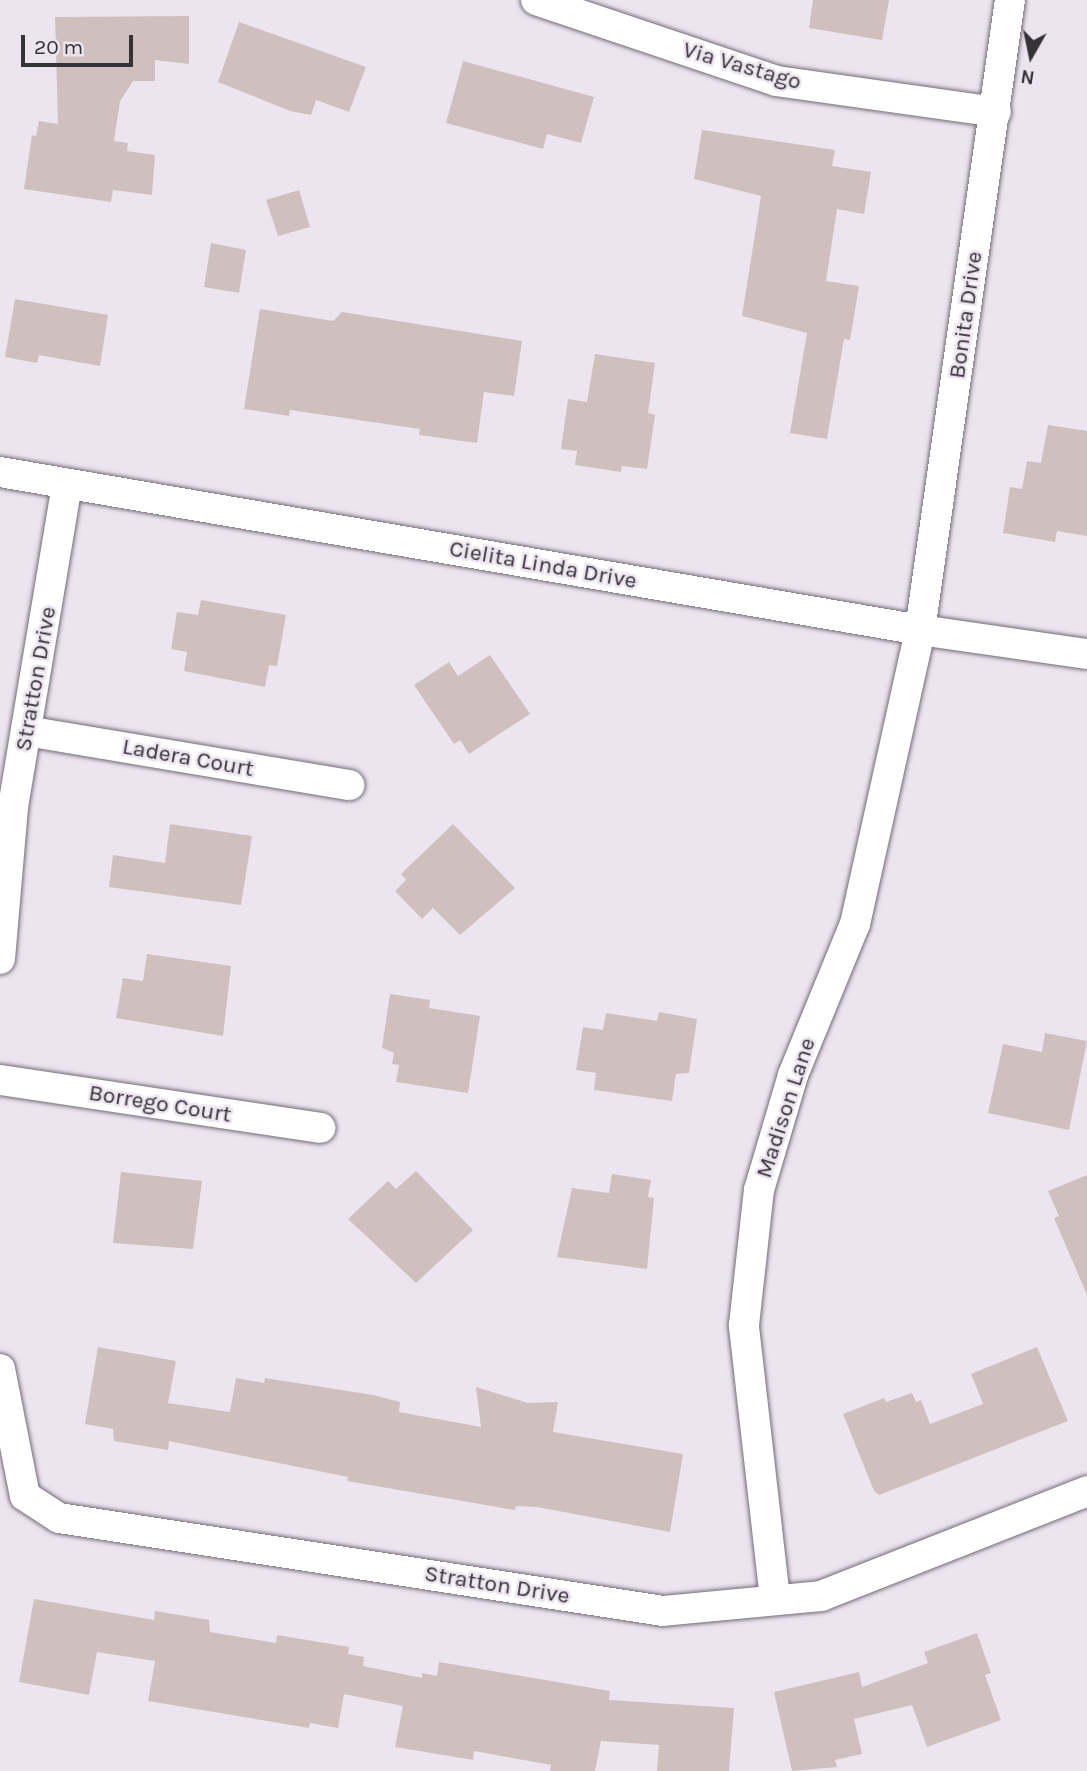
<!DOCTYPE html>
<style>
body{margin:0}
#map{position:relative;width:1087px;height:1771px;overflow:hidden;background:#ece5f0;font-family:Karla,sans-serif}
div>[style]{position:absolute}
.building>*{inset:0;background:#cfc0bd}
.roads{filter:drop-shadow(0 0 2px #736c76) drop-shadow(0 0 2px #736c76)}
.minor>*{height:30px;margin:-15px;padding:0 15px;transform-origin:15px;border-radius:15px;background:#fff}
span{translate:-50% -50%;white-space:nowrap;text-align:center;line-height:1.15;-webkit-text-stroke:5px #ece5f0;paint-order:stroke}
.street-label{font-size:23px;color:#363338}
.north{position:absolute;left:996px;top:21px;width:70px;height:70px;-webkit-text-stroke:5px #ece5f0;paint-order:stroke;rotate:189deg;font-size:19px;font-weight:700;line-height:28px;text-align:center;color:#363338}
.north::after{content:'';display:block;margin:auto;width:24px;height:32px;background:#363338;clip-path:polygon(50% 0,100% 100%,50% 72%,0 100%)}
.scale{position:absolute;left:21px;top:35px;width:112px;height:32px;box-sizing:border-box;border:4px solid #363338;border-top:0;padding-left:9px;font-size:21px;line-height:24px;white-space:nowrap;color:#363338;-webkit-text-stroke:5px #ece5f0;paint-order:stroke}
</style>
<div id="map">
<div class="building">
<div style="clip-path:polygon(813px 0,889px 0,882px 40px,809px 28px)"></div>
<div style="clip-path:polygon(189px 16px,189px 64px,155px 60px,155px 81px,133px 81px,120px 101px,114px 141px,128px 143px,127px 151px,155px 155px,152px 195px,113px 190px,111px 202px,24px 189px,32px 135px,36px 136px,39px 121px,58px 124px,55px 17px)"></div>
<div style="clip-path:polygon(239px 22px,366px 67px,349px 112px,316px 100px,311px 115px,290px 111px,218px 82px)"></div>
<div style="clip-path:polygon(463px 61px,594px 97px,581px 143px,547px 134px,543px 149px,446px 123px)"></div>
<div style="clip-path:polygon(702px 130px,835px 150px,832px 166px,871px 172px,864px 214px,837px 209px,826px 281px,859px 286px,850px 340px,844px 339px,827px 439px,790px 433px,807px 333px,742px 316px,761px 196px,694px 179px)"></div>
<div style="clip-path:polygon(299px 190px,310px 227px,278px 236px,266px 200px)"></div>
<div style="clip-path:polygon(211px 243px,246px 250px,239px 293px,204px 287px)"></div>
<div style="clip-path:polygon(15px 299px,108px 315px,100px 366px,39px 355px,37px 363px,5px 357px)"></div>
<div style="clip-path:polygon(260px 309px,333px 321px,342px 312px,522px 341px,514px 396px,484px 392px,477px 443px,419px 435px,420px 429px,290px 410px,289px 416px,244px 409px)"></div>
<div style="clip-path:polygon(595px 354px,655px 363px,648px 413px,655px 415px,647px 469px,622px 466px,621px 472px,575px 465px,577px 451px,561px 449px,568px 399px,587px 402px)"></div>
<div style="clip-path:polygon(1048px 425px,1087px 431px,1087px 536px,1057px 531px,1055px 542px,1003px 533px,1010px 487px,1022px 489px,1027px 461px,1041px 463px)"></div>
<div style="clip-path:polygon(201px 600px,286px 615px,277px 666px,269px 665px,265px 687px,184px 671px,187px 652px,171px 649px,177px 612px,198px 615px)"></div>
<div style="clip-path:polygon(490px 655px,530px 714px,469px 754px,460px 740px,454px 744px,414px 685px,449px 662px,458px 676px)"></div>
<div style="clip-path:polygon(170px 824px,252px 836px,241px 905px,109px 887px,113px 855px,165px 863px)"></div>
<div style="clip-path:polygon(453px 824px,515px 888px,460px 935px,433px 908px,422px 919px,395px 891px,406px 880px,401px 874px)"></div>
<div style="clip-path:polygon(147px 954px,231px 966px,223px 1036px,116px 1018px,123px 978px,143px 981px)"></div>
<div style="clip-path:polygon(390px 994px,430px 1000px,429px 1008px,480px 1016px,468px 1093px,396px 1082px,399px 1065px,392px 1064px,394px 1053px,382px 1048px)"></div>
<div style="clip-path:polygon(659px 1012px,697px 1019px,689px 1073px,676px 1074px,672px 1101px,594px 1090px,596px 1073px,576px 1070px,583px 1027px,603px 1030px,606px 1013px,657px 1021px)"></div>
<div style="clip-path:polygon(1045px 1033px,1087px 1041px,1069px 1130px,988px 1113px,1003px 1044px,1042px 1052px)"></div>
<div style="clip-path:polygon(416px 1171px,473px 1230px,416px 1283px,348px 1219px,388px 1181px,396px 1189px)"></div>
<div style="clip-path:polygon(121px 1172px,202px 1181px,193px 1249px,113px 1243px)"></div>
<div style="clip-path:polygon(612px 1174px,651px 1180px,648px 1197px,654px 1198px,647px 1269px,557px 1257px,572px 1188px,609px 1193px)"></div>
<div style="clip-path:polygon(1087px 1175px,1087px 1295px,1054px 1218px,1059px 1216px,1048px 1191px)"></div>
<div style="clip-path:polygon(98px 1347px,176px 1361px,168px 1403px,230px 1412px,236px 1378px,264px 1383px,265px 1378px,373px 1395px,400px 1402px,399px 1412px,481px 1427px,476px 1387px,528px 1403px,558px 1402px,553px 1432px,683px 1454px,670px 1532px,537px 1507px,516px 1506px,515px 1510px,347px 1481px,348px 1477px,169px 1441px,168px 1450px,114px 1441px,113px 1429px,85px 1424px)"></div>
<div style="clip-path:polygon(1037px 1347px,1068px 1421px,879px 1495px,874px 1491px,843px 1414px,884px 1398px,886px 1402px,912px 1393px,916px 1402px,921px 1400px,930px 1424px,983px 1404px,971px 1374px)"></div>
<div style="clip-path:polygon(34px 1599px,154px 1620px,155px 1611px,209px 1620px,210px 1632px,276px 1643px,277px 1635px,349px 1647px,348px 1654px,364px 1657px,363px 1666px,422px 1678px,422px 1673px,437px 1676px,439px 1662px,610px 1691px,609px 1700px,734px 1708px,729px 1771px,657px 1771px,659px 1745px,601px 1741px,595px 1771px,550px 1771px,551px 1765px,474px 1751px,473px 1760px,395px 1747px,403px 1706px,344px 1694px,338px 1728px,310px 1723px,309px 1728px,148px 1701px,155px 1661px,97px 1652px,89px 1695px,19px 1682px)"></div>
<div style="clip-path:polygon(977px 1633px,991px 1673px,985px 1675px,1001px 1720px,927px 1747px,912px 1705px,854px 1719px,862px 1754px,835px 1760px,837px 1767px,792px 1771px,774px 1692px,859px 1672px,862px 1687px,928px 1663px,924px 1652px)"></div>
</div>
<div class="roads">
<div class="minor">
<div style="left:536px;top:0;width:253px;rotate:18.6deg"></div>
<div style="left:776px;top:81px;width:222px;rotate:8deg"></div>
<div style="left:0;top:472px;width:933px;rotate:9.74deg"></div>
<div style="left:920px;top:630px;width:169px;rotate:8.2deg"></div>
<div style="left:26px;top:731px;width:328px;rotate:9.5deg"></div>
<div style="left:0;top:959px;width:153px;rotate:-85.1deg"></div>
<div style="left:13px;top:807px;width:327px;rotate:-80.5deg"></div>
<div style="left:0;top:1080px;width:324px;rotate:8.5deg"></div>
<div style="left:0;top:1369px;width:129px;rotate:78.9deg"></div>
<div style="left:25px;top:1496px;width:40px;rotate:32.9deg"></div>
<div style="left:59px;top:1518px;width:611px;rotate:8.75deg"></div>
<div style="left:663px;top:1611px;width:159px;rotate:-5.4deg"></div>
<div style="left:821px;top:1596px;width:286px;rotate:-21.5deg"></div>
<div style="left:775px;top:1599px;width:276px;rotate:-96.5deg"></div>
<div style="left:744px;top:1325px;width:136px;rotate:-83.7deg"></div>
<div style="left:759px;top:1190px;width:120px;rotate:-73.5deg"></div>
<div style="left:793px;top:1075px;width:163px;rotate:-67.7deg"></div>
<div style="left:855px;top:924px;width:301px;rotate:-77.5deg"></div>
<div style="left:920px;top:630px;width:636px;rotate:-81.87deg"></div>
</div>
</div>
<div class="street-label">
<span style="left:742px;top:66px;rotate:16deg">Via Vastago</span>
<span style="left:966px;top:315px;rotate:-82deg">Bonita Drive</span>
<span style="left:543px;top:565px;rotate:10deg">Cielita Linda Drive</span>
<span style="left:36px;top:679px;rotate:-80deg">Stratton Drive</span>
<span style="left:188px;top:758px;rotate:10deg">Ladera Court</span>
<span style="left:160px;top:1104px;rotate:9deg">Borrego Court</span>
<span style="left:786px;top:1108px;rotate:-72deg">Madison Lane</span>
<span style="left:497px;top:1585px;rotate:9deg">Stratton Drive</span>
</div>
<div class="north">N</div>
<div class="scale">20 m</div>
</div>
